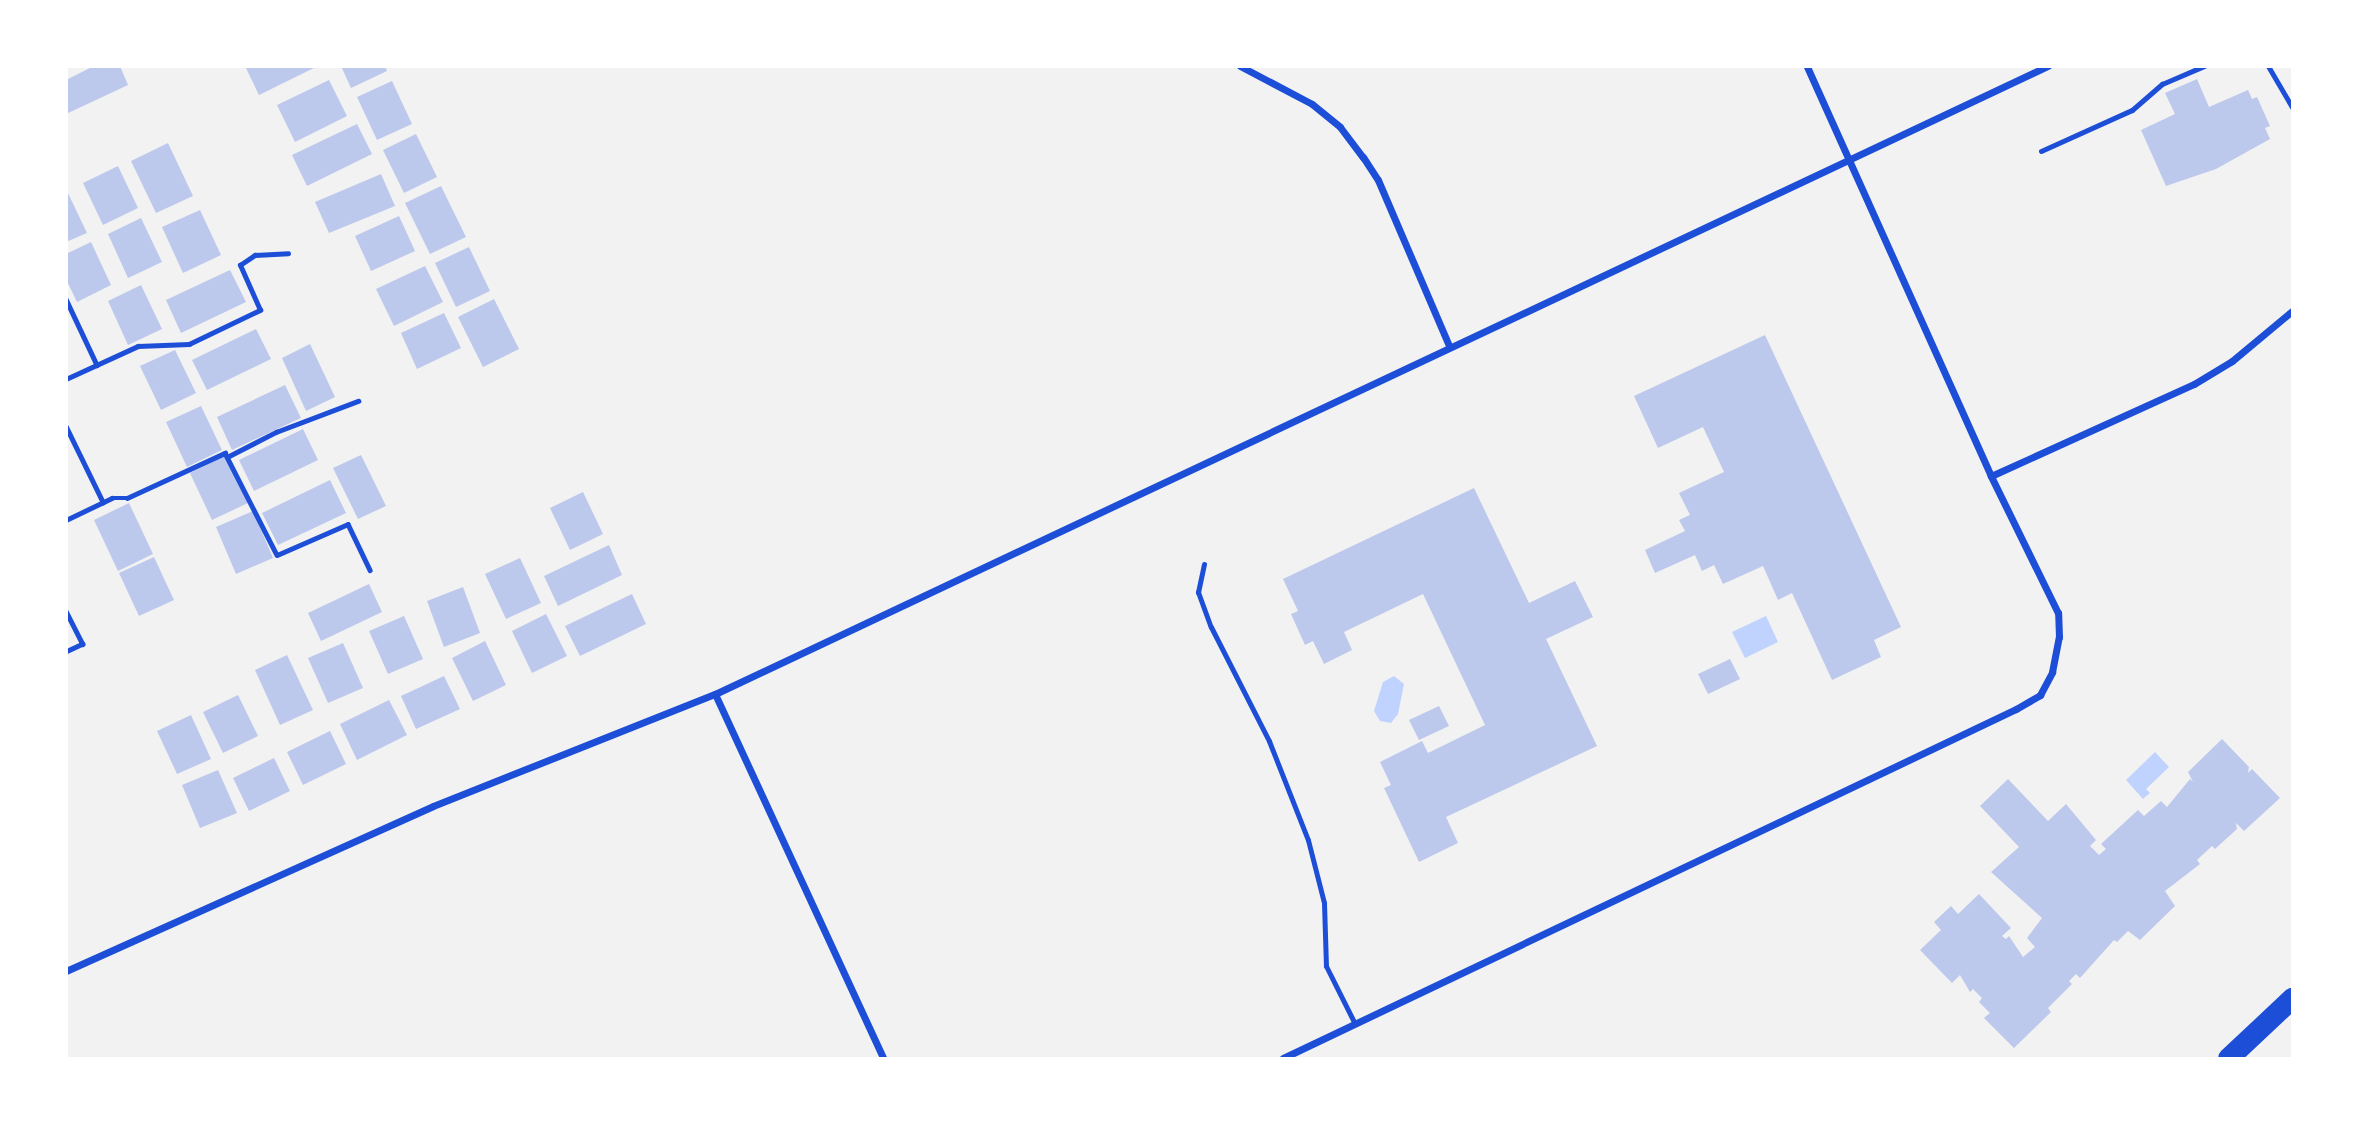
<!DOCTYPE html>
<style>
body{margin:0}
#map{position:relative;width:2359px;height:1125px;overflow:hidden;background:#f2f2f2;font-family:Signika,sans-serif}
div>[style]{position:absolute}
.water>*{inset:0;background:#bfd3fe}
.building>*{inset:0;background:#bdc9ec}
.path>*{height:4.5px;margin:-2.25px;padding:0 2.25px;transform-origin:2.25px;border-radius:2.25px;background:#1d4ed8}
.service>*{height:5px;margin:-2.5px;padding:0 2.5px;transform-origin:2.5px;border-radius:2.5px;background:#1d4ed8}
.minor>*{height:7px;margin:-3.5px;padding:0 3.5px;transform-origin:3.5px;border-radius:3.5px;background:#1d4ed8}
.motorway>*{height:21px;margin:-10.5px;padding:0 10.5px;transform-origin:10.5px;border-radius:10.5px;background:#1d4ed8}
span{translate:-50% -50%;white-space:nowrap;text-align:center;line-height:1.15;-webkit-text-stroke:7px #fff;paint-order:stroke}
.frame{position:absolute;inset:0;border:68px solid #fff;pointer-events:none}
</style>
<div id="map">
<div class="water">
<div style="clip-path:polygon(1766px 616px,1778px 642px,1745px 658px,1732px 632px)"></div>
<div style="clip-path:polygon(1394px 676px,1404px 684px,1398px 714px,1391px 723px,1380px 721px,1374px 711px,1383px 682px)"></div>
<div style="clip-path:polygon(2155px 752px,2169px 767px,2146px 789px,2150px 793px,2143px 799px,2126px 780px)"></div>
</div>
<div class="building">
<div style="clip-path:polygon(94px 66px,120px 66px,128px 85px,66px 114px,66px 80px)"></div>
<div style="clip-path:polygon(245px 66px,318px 66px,259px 95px)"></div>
<div style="clip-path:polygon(341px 66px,385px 66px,387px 71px,351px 88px)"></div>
<div style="clip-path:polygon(2197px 79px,2209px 107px,2248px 90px,2252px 99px,2257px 97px,2270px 126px,2265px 128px,2270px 139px,2216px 169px,2166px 186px,2141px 130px,2175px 114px,2165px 93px)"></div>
<div style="clip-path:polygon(329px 80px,347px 116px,295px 142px,277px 105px)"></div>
<div style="clip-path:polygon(392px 81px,412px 124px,377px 140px,357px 97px)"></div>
<div style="clip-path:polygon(357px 124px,372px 154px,307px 186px,292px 155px)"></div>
<div style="clip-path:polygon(416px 134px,437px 177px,404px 193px,383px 150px)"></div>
<div style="clip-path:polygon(168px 143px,193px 196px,156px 213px,131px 161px)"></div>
<div style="clip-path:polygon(118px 166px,138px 208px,103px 225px,83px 183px)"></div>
<div style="clip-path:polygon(381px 174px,395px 206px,329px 233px,315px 202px)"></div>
<div style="clip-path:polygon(441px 186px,466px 237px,430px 254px,405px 203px)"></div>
<div style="clip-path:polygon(66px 189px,87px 233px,66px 242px)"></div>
<div style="clip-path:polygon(200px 210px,221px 255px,183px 273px,162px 227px)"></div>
<div style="clip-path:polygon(399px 216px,415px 251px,371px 271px,355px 236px)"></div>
<div style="clip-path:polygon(141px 218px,162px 262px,128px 278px,108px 234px)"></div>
<div style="clip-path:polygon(91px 242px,111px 285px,77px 302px,66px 279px,66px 254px)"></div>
<div style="clip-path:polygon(469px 247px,490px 291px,456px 307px,435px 263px)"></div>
<div style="clip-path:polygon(425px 266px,443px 302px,394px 326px,376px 289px)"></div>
<div style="clip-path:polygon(230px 270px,246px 302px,181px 333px,166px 300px)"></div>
<div style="clip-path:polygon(141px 285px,162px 329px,128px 345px,108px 301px)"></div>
<div style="clip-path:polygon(494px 299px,519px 349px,483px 367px,458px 317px)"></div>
<div style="clip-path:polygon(444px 313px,461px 348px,417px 369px,401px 333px)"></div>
<div style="clip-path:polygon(256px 329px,271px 359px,207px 390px,192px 360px)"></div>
<div style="clip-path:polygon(1765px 335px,1901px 627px,1874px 640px,1881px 657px,1832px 680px,1792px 593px,1778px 600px,1763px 566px,1723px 584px,1714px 565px,1702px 571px,1695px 555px,1655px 573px,1645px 550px,1685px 531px,1679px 520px,1690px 515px,1679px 493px,1724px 472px,1703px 427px,1658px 448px,1634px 396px)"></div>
<div style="clip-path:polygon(310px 344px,335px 397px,306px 411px,282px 358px)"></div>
<div style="clip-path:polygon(175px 350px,196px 393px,161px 410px,140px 366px)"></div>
<div style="clip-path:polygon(285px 385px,301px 418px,232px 450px,217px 417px)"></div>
<div style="clip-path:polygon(201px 406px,222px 450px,187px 467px,166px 422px)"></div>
<div style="clip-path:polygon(303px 429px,318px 460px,254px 491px,239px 460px)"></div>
<div style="clip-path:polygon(361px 455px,386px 506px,358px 519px,333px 468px)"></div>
<div style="clip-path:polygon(225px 456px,248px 503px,212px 520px,190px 473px)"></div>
<div style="clip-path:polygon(330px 480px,346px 513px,278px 545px,262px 513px)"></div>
<div style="clip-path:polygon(1474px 488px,1529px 603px,1575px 581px,1593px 617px,1546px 639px,1597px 746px,1446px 817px,1458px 843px,1419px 862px,1384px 788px,1391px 785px,1380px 762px,1422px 741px,1428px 753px,1485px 725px,1423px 594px,1344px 632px,1352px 650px,1324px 664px,1313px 641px,1305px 645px,1291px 614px,1298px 611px,1283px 579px)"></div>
<div style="clip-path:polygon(583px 492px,603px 534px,570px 550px,550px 508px)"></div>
<div style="clip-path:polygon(129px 503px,153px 554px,118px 571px,94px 520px)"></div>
<div style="clip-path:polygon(253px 511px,273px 558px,236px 574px,216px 527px)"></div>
<div style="clip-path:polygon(609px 545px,622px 575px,558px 606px,544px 576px)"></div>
<div style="clip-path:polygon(154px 557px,174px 600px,139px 616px,119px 573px)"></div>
<div style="clip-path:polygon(520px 558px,541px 603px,506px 619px,485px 574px)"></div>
<div style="clip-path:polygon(369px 584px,382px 612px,321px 641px,308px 613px)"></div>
<div style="clip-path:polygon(463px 587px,480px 633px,444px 647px,427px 601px)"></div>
<div style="clip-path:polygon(632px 594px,646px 624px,580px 656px,565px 626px)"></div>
<div style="clip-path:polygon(546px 614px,567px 656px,532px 673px,512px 631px)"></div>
<div style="clip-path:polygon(404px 616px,423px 659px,388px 674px,369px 631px)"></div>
<div style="clip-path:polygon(485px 641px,506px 685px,473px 701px,452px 658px)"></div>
<div style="clip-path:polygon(343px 643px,363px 688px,328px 703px,308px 658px)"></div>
<div style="clip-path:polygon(287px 655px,313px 710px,280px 725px,255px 670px)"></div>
<div style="clip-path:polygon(1730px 659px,1740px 679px,1708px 694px,1698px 674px)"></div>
<div style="clip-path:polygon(444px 676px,460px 709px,416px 729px,401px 696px)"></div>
<div style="clip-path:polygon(238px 695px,258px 736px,223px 753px,203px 712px)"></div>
<div style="clip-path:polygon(389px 700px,407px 735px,357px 760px,340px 724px)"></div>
<div style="clip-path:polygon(1439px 706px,1449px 726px,1419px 740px,1409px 720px)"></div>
<div style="clip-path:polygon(191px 715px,211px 759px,177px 774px,157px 731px)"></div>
<div style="clip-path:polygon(330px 731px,346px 764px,303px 785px,287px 752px)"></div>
<div style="clip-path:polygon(2222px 739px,2249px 767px,2248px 773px,2252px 769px,2280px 798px,2244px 831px,2236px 823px,2237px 829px,2215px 849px,2212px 846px,2197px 860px,2200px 864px,2165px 891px,2175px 906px,2140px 940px,2128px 931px,2117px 942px,2114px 940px,2080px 978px,2076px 974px,2069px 981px,2072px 984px,2048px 1008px,2051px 1012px,2014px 1048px,1984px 1018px,1990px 1013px,1979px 1002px,1982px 998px,1973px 989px,1970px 992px,1960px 975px,1952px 983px,1920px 950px,1941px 930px,1934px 922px,1951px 906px,1958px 914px,1979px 894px,2011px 928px,2002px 936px,2006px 939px,2009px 936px,2023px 957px,2035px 947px,2027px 938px,2042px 918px,1991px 872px,2019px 847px,1980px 806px,2008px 779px,2048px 821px,2066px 804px,2096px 840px,2090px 846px,2099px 855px,2106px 849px,2101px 844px,2138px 810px,2144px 816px,2161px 801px,2167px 807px,2190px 779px,2193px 782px,2188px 772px)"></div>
<div style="clip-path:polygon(274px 758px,290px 791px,249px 811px,233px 778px)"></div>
<div style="clip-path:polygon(218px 770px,237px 813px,200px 828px,182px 785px)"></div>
</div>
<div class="path">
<div style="left:66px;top:299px;width:73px;rotate:64.8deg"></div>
<div style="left:66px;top:379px;width:79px;rotate:-24.6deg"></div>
<div style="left:138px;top:346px;width:51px;rotate:-2.2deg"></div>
<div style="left:189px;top:344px;width:79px;rotate:-25.6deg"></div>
<div style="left:260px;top:310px;width:49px;rotate:-114deg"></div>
<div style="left:240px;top:265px;width:18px;rotate:-34deg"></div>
<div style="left:255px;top:255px;width:33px;rotate:-3deg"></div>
<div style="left:66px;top:426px;width:85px;rotate:64deg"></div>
<div style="left:229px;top:456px;width:53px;rotate:-27.1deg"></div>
<div style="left:276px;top:432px;width:88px;rotate:-20.7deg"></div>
<div style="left:66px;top:520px;width:51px;rotate:-25.6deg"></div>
<div style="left:112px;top:498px;width:15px"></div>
<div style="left:127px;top:498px;width:108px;rotate:-24.7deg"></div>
<div style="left:225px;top:453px;width:114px;rotate:63deg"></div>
<div style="left:277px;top:555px;width:77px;rotate:-23.6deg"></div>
<div style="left:348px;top:524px;width:51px;rotate:64.4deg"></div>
<div style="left:66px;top:611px;width:37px;rotate:63deg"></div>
<div style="left:83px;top:644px;width:19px;rotate:155deg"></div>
</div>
<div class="service">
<div style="left:2268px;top:66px;width:48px;rotate:59.7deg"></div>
<div style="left:2041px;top:151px;width:100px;rotate:-24.3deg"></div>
<div style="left:2132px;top:110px;width:40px;rotate:-41deg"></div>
<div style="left:2162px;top:84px;width:46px;rotate:-23.2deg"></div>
<div style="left:1204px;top:564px;width:29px;rotate:102deg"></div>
<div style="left:1198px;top:592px;width:37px;rotate:70deg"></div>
<div style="left:1211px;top:627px;width:128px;rotate:63deg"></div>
<div style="left:1269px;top:741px;width:106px;rotate:68.5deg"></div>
<div style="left:1308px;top:840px;width:65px;rotate:75.7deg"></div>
<div style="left:1324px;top:903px;width:63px;rotate:88.2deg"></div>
<div style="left:1326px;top:966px;width:65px;rotate:63.4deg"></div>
</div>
<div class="minor">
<div style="left:1240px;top:66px;width:81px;rotate:27.8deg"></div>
<div style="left:1312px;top:104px;width:36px;rotate:39deg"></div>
<div style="left:1340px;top:127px;width:38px;rotate:53deg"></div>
<div style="left:1363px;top:157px;width:27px;rotate:57deg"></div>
<div style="left:1378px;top:180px;width:181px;rotate:66.8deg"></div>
<div style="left:1991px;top:476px;width:223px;rotate:-24.4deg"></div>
<div style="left:2194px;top:384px;width:44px;rotate:-31.2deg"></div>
<div style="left:2232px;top:361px;width:78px;rotate:-39.8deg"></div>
<div style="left:715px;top:694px;width:401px;rotate:65.2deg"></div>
<div style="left:66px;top:971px;width:402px;rotate:-24.2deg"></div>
<div style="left:433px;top:806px;width:303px;rotate:-21.7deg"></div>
<div style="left:715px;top:694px;width:1474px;rotate:-25.23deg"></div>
<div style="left:1283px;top:1058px;width:812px;rotate:-25.46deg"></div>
<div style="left:2016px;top:709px;width:28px;rotate:-30deg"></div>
<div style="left:2040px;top:695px;width:26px;rotate:-62deg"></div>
<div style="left:2052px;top:672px;width:36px;rotate:-79deg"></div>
<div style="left:2059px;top:637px;width:24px;rotate:-92deg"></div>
<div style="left:2058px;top:613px;width:153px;rotate:-116.1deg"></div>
<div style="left:1991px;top:476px;width:449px;rotate:-114.2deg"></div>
</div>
<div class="motorway">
<div style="left:2228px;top:1058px;width:88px;rotate:-43.2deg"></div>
</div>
<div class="frame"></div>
</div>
